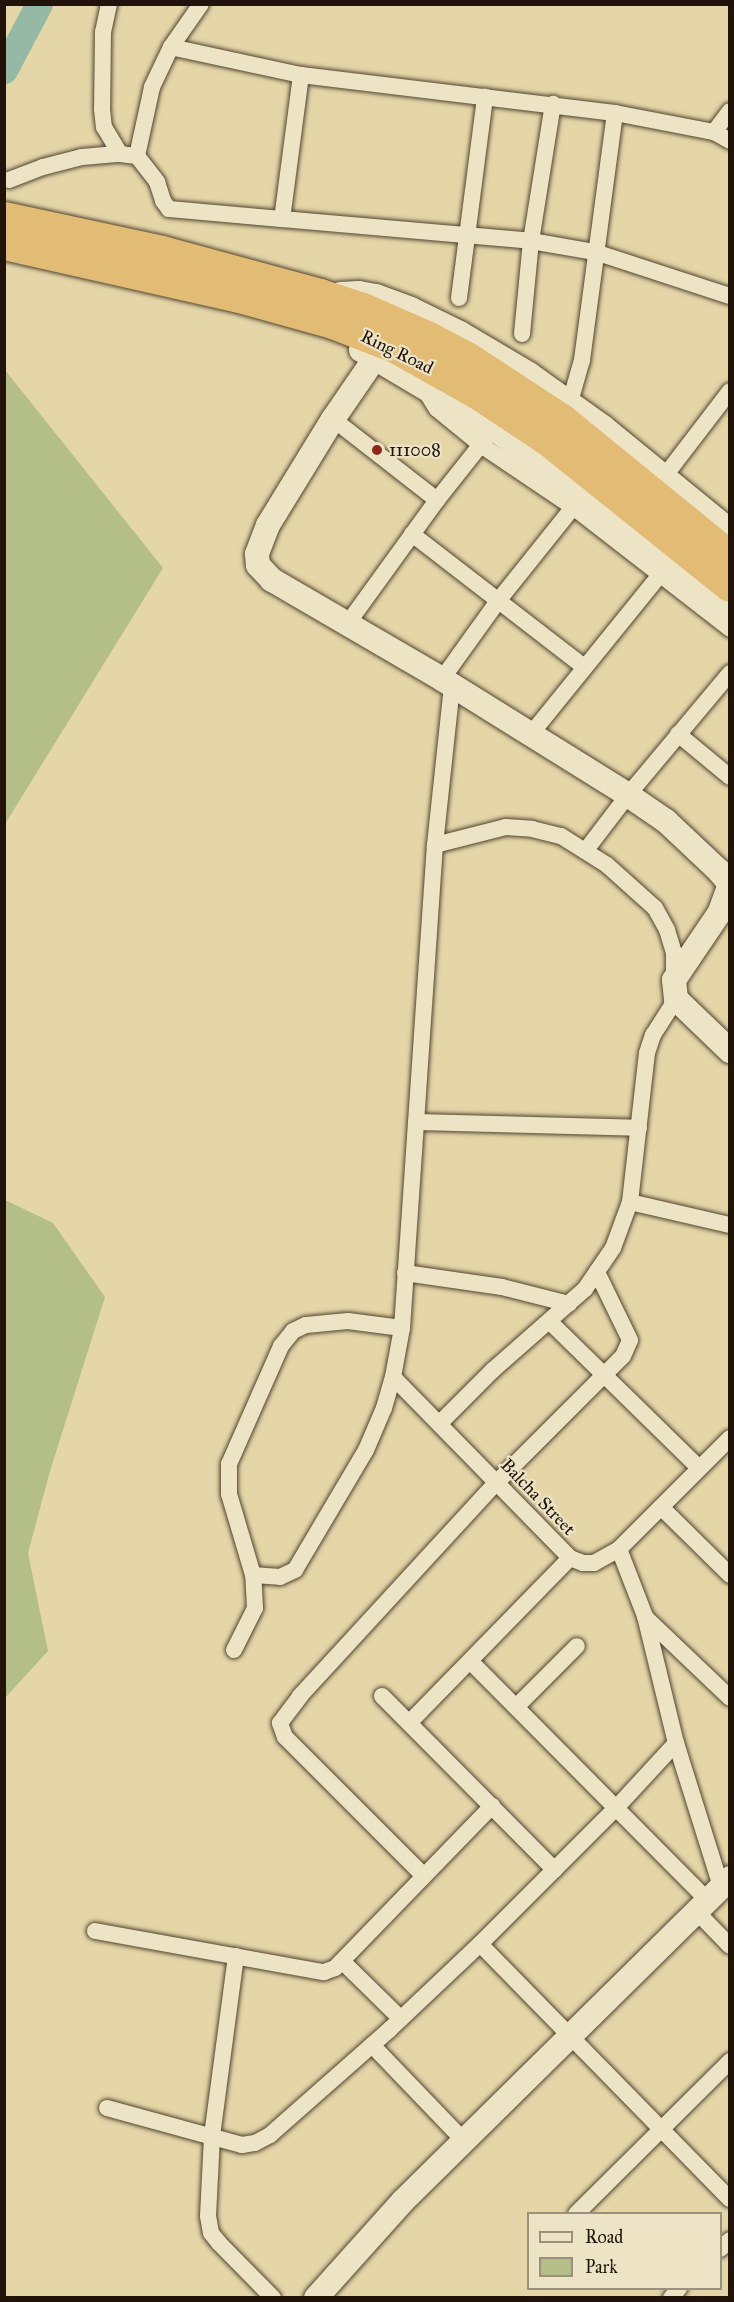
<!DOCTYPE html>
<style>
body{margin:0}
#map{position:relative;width:734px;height:2302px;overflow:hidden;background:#e4d6a7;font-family:"IM FELL Great Primer",serif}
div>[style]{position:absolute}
.green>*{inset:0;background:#b4be88}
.river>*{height:27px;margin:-13.5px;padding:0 13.5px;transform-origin:13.5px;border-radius:13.5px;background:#95b9a5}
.roads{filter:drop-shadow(0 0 2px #524431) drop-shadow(0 0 2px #524431)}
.street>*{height:16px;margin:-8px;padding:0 8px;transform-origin:8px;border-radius:8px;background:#ede4c6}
.secondary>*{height:24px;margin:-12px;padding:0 12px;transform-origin:12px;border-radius:12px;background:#ede4c6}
.highway>*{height:32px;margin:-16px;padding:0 16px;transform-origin:16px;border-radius:16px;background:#e2bb74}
.dots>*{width:16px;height:16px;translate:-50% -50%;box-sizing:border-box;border:3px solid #ede4c6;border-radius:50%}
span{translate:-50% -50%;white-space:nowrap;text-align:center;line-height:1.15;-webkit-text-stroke:4.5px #ede4c6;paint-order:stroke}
.street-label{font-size:18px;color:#21130a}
.poi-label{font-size:18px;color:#21130a}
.left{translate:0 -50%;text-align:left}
.frame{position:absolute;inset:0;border:6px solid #21130a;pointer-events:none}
.legend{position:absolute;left:527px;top:2212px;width:195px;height:78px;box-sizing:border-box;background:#ede4c6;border:2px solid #9b907b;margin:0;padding:8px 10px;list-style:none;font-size:18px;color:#21130a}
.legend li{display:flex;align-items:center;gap:12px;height:30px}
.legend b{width:30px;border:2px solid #9b907b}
</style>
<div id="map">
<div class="green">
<div style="clip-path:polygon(5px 370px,163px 568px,5px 824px)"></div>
<div style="clip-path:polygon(5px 1200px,53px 1223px,105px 1297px,50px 1471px,28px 1553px,48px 1651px,5px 1698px)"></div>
</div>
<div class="river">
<div style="left:4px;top:70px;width:75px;rotate:-62.1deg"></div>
</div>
<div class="roads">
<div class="street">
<div style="left:109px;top:4px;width:29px;rotate:102deg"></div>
<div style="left:103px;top:32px;width:77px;rotate:90.7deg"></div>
<div style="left:102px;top:109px;width:18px;rotate:84deg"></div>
<div style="left:104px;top:127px;width:31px;rotate:59deg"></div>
<div style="left:120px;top:154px;width:17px;rotate:7deg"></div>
<div style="left:137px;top:156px;width:33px;rotate:52deg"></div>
<div style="left:157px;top:182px;width:20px;rotate:72deg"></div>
<div style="left:163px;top:201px;width:10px;rotate:53deg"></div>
<div style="left:169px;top:209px;width:113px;rotate:5.1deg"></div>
<div style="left:171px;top:47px;width:133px;rotate:12.2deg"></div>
<div style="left:301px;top:75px;width:316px;rotate:6.9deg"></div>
<div style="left:615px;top:113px;width:101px;rotate:10.9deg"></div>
<div style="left:714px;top:132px;width:18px;rotate:29deg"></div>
<div style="left:301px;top:75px;width:145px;rotate:97.5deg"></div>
<div style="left:282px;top:219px;width:250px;rotate:5deg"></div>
<div style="left:531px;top:241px;width:65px;rotate:9.8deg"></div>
<div style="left:595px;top:252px;width:142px;rotate:18.1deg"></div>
<div style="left:714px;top:132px;width:26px;rotate:-53deg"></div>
<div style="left:137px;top:156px;width:71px;rotate:-77.7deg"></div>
<div style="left:152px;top:87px;width:44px;rotate:-64.6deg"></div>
<div style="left:171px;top:47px;width:52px;rotate:-55.1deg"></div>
<div style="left:9px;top:180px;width:36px;rotate:-21deg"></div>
<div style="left:43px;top:167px;width:40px;rotate:-14.4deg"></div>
<div style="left:82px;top:157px;width:38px;rotate:-5deg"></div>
<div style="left:459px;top:298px;width:203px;rotate:-82.6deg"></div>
<div style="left:522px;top:334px;width:93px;rotate:-84.5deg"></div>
<div style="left:531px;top:241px;width:139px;rotate:-80.9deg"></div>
<div style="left:425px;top:390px;width:22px;rotate:58deg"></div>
<div style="left:437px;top:409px;width:57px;rotate:39.3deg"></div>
<div style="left:481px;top:445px;width:111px;rotate:34deg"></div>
<div style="left:573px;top:507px;width:199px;rotate:37.8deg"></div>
<div style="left:570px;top:402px;width:44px;rotate:-74.1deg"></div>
<div style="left:582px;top:360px;width:249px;rotate:-82.4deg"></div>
<div style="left:333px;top:419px;width:132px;rotate:37.9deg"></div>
<div style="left:664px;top:477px;width:108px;rotate:-52.5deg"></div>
<div style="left:412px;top:534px;width:217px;rotate:37.7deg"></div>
<div style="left:348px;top:623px;width:152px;rotate:-54.1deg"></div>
<div style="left:437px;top:500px;width:80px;rotate:-51.6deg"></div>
<div style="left:442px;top:679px;width:96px;rotate:-54.3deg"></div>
<div style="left:498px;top:601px;width:129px;rotate:-51.3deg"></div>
<div style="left:531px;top:734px;width:215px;rotate:-51deg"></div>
<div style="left:678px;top:734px;width:67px;rotate:39.6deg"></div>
<div style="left:435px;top:845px;width:73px;rotate:-14.2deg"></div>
<div style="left:506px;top:827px;width:26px;rotate:4deg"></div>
<div style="left:532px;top:829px;width:30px;rotate:14deg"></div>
<div style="left:561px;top:836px;width:54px;rotate:32.2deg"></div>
<div style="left:607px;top:865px;width:64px;rotate:41.9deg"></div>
<div style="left:655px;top:908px;width:25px;rotate:61deg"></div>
<div style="left:667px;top:930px;width:24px;rotate:73deg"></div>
<div style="left:674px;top:953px;width:26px;rotate:90deg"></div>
<div style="left:586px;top:850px;width:69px;rotate:-52.6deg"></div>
<div style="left:628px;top:795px;width:159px;rotate:-50.1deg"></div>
<div style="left:416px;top:1122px;width:223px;rotate:1.5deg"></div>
<div style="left:630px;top:1202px;width:103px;rotate:13deg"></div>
<div style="left:405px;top:1273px;width:98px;rotate:8.2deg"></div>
<div style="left:502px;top:1287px;width:69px;rotate:14.2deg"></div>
<div style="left:549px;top:1321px;width:210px;rotate:44.4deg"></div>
<div style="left:393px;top:1377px;width:253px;rotate:45.6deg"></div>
<div style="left:570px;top:1558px;width:229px;rotate:134.3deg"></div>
<div style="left:440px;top:1423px;width:75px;rotate:-45deg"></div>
<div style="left:493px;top:1370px;width:123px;rotate:-41.4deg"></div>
<div style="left:585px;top:1289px;width:50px;rotate:-55.7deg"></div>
<div style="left:613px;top:1248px;width:49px;rotate:-69.7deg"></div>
<div style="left:630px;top:1202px;width:150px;rotate:-83.5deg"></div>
<div style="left:647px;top:1053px;width:19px;rotate:-72deg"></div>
<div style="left:653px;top:1035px;width:43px;rotate:-57.4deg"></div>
<div style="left:661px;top:1507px;width:97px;rotate:44.6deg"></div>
<div style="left:619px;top:1549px;width:72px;rotate:68.8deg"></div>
<div style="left:645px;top:1616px;width:131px;rotate:76.3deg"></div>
<div style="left:676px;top:1743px;width:151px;rotate:72.6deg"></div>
<div style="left:570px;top:1558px;width:14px;rotate:21deg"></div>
<div style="left:583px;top:1563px;width:11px"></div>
<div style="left:594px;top:1563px;width:29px;rotate:-29deg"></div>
<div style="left:619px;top:1549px;width:157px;rotate:-45deg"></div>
<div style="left:253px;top:1575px;width:27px;rotate:4deg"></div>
<div style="left:280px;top:1577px;width:17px;rotate:-25deg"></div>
<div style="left:295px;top:1570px;width:139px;rotate:-59.4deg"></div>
<div style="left:366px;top:1450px;width:46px;rotate:-66.8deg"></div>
<div style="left:384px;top:1408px;width:32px;rotate:-74deg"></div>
<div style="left:393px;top:1377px;width:50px;rotate:-79.6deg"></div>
<div style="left:402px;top:1328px;width:484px;rotate:-86.1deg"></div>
<div style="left:435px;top:845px;width:160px;rotate:-83.9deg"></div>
<div style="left:645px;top:1617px;width:117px;rotate:43.6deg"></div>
<div style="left:234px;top:1650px;width:47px;rotate:-63.4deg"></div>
<div style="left:255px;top:1608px;width:33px;rotate:-93deg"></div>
<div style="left:253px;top:1575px;width:84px;rotate:-106.5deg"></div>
<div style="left:229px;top:1494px;width:30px;rotate:-90deg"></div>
<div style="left:229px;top:1464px;width:129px;rotate:-66.2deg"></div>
<div style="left:281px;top:1346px;width:19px;rotate:-51deg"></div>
<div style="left:293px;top:1331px;width:14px;rotate:-25deg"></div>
<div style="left:306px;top:1325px;width:42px;rotate:-5.4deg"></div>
<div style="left:348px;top:1321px;width:54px;rotate:7.4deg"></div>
<div style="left:471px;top:1662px;width:337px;rotate:45.2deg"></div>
<div style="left:382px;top:1696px;width:245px;rotate:45.2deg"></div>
<div style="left:516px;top:1707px;width:86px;rotate:-45deg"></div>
<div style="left:424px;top:1876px;width:197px;rotate:-135deg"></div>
<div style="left:285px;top:1737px;width:15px;rotate:-110deg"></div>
<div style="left:280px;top:1723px;width:34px;rotate:-53deg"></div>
<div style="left:300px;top:1696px;width:291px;rotate:-47.4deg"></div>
<div style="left:497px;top:1482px;width:178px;rotate:-45deg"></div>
<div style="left:623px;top:1356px;width:17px;rotate:-66deg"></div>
<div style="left:630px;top:1340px;width:76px;rotate:-115.9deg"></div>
<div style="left:697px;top:1912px;width:47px;rotate:45.9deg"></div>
<div style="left:95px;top:1931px;width:233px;rotate:10.2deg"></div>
<div style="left:324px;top:1972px;width:12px;rotate:-20deg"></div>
<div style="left:335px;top:1968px;width:226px;rotate:-45.9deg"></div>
<div style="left:480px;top:1944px;width:357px;rotate:45.6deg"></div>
<div style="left:236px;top:1956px;width:183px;rotate:97.6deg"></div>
<div style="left:212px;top:2137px;width:79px;rotate:92.9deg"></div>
<div style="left:208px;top:2216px;width:17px;rotate:80deg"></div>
<div style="left:211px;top:2233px;width:13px;rotate:51deg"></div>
<div style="left:219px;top:2243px;width:77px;rotate:45.5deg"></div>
<div style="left:343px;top:1962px;width:81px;rotate:44.5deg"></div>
<div style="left:372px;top:2045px;width:132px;rotate:46.2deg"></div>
<div style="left:107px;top:2108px;width:140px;rotate:15.3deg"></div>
<div style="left:242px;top:2145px;width:13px;rotate:-9deg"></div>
<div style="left:255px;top:2143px;width:17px;rotate:-28deg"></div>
<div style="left:270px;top:2135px;width:159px;rotate:-41.4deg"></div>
<div style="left:389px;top:2030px;width:125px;rotate:-43.4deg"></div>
<div style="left:480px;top:1944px;width:194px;rotate:-45deg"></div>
<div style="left:617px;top:1807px;width:87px;rotate:-47.3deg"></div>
<div style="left:576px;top:2214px;width:217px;rotate:-44.8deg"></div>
<div style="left:720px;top:2249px;width:13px;rotate:-42deg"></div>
<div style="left:671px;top:2298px;width:13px;rotate:-51deg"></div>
</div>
<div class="secondary">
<div style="left:341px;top:294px;width:18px;rotate:-3deg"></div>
<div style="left:359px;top:293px;width:17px;rotate:10deg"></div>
<div style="left:376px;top:296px;width:37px;rotate:20deg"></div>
<div style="left:411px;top:309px;width:55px;rotate:26.1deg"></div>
<div style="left:460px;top:333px;width:80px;rotate:30.7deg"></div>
<div style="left:529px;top:374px;width:91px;rotate:35.6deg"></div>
<div style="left:603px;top:427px;width:164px;rotate:39.3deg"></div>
<div style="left:361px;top:350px;width:155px;rotate:30.7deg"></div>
<div style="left:494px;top:429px;width:127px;rotate:36.7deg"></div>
<div style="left:596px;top:505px;width:173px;rotate:39.1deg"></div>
<div style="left:375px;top:358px;width:74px;rotate:124.5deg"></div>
<div style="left:333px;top:419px;width:124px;rotate:121.5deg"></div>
<div style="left:268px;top:525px;width:31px;rotate:111deg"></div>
<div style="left:257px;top:554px;width:11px;rotate:85deg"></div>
<div style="left:258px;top:565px;width:21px;rotate:47deg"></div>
<div style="left:272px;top:580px;width:197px;rotate:30.2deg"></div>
<div style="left:442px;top:679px;width:219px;rotate:31.9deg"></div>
<div style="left:628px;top:795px;width:46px;rotate:34.4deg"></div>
<div style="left:666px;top:821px;width:73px;rotate:43.3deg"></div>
<div style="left:719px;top:871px;width:17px;rotate:50deg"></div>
<div style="left:730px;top:884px;width:30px;rotate:110deg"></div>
<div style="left:720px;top:912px;width:82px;rotate:124.1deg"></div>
<div style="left:674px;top:980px;width:19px;rotate:84deg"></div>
<div style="left:676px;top:999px;width:75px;rotate:43.9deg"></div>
<div style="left:316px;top:2298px;width:130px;rotate:-48.1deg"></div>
<div style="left:403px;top:2201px;width:460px;rotate:-44.6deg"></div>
</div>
<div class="highway">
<div style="left:4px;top:218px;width:162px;rotate:12.1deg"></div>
<div style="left:162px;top:252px;width:164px;rotate:15.2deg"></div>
<div style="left:320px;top:295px;width:45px;rotate:18deg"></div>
<div style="left:363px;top:309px;width:72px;rotate:23.7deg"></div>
<div style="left:429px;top:338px;width:45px;rotate:27.7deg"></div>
<div style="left:469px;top:359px;width:111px;rotate:33.3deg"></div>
<div style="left:562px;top:420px;width:217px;rotate:39.2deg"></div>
<div style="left:4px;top:244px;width:242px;rotate:12.7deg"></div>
<div style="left:240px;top:297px;width:97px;rotate:15.6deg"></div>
<div style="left:333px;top:323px;width:66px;rotate:21.2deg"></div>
<div style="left:395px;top:347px;width:94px;rotate:29.3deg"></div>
<div style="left:477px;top:393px;width:85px;rotate:33.5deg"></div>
<div style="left:548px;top:440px;width:233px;rotate:38.7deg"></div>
</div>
</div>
<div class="dots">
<div style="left:377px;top:450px;background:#8f2418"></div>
</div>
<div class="street-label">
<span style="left:397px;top:352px;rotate:26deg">Ring Road</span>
<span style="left:538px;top:1497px;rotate:46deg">Balcha Street</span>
</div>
<div class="poi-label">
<span class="left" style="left:389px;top:450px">111008</span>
</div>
<div class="frame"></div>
<ul class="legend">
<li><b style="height:8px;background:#ede4c6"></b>Road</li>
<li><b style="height:16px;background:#b4be88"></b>Park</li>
</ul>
</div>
